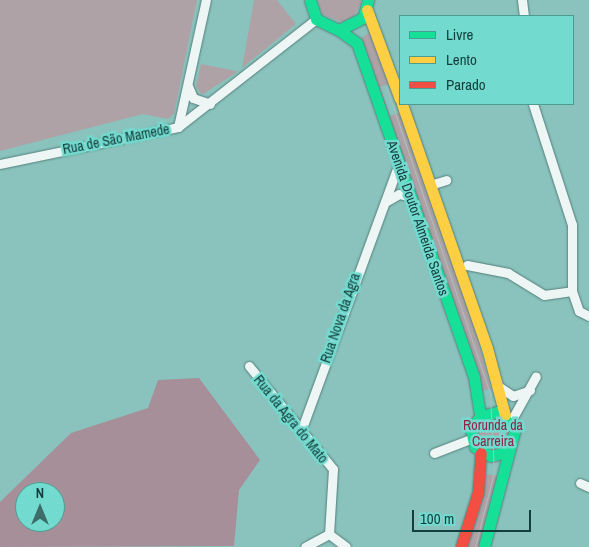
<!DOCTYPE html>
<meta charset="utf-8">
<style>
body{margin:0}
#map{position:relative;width:589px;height:547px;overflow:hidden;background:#8ac3bd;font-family:"Archivo Narrow",sans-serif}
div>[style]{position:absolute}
.green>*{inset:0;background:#aea2a7}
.round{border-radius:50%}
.forest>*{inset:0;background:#a68f98}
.roads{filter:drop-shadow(0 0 1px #56807d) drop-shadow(0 0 1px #56807d)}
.street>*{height:9px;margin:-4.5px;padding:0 4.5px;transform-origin:4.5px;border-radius:4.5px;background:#edf6f5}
.fast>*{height:11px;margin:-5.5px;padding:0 5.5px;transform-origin:5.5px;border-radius:5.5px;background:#16e098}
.slow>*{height:11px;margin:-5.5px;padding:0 5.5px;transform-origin:5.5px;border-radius:5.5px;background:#ffcf43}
.jam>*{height:11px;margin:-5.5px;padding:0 5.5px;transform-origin:5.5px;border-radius:5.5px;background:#f24e42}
.tram>*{height:1px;margin:-0.5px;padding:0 0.5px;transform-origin:0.5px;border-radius:0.5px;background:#aebebc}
span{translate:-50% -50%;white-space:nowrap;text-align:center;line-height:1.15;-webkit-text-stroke:5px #73dacf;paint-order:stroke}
.street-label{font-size:14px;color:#123f3b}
.park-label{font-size:14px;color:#8f2546}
.legend{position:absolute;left:399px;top:15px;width:175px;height:90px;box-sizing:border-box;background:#73dacf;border:1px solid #4c9c94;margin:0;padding:6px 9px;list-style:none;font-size:15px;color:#123f3b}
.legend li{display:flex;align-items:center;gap:10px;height:25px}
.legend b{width:25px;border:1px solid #4c9c94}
.north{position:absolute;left:15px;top:482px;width:50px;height:50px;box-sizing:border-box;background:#73dacf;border:1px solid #4c9c94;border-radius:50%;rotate:0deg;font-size:14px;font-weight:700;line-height:20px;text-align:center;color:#123f3b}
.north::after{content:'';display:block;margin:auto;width:18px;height:22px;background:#3c6d68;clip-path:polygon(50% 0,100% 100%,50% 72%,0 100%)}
.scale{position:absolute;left:412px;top:510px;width:119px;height:22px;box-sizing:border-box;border:2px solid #123f3b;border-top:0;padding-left:6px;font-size:15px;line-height:18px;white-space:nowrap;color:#123f3b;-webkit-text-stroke:4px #73dacf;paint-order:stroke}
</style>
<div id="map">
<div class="green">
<div style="clip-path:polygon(0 0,197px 0,174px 114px,168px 119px,143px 114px,0 151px)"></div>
<div style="clip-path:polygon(254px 0,277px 0,296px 24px,242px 68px)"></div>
<div style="clip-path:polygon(318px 0,361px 0,361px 4px,354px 16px,341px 22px,322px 14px)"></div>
<div style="clip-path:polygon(evenodd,372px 31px,476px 332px,491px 389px,481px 391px,360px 39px,372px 31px,388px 84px,399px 113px,390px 116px,380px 87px,388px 84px)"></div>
<div style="clip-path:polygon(201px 64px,236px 71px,237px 72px,202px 95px,196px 87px)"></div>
<div class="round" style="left:476px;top:418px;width:32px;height:32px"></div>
<div style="clip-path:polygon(485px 474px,498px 476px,480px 547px,465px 547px)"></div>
</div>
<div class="forest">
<div style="clip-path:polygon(evenodd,199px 378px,260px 460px,239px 490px,234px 546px,0 547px,0 502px,71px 433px,148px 408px,158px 380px,199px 378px,25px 492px,55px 492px,55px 522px,25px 522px,25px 492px)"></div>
</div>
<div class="roads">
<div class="street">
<div style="left:522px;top:0;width:16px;rotate:83deg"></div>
<div style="left:188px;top:86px;width:13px;rotate:67deg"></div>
<div style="left:193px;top:98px;width:18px;rotate:19deg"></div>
<div style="left:533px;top:104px;width:127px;rotate:72.1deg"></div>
<div style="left:572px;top:225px;width:66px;rotate:90deg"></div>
<div style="left:572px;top:291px;width:21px;rotate:71deg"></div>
<div style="left:579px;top:311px;width:11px;rotate:27deg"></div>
<div style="left:178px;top:127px;width:130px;rotate:-77.6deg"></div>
<div style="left:0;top:164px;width:182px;rotate:-11.7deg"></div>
<div style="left:178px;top:127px;width:175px;rotate:-38deg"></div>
<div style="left:430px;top:185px;width:17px;rotate:-17deg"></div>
<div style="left:385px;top:202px;width:16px;rotate:-30deg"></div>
<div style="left:399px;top:194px;width:12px;rotate:14deg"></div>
<div style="left:467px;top:265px;width:42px;rotate:11deg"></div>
<div style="left:508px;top:273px;width:42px;rotate:31.4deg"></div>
<div style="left:544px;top:295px;width:28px;rotate:-8deg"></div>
<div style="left:249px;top:366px;width:133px;rotate:50.8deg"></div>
<div style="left:333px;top:469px;width:65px;rotate:93.5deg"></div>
<div style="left:329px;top:534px;width:27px;rotate:152deg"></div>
<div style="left:498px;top:386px;width:18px;rotate:34deg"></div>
<div style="left:513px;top:396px;width:18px;rotate:-19deg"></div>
<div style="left:511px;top:421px;width:51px;rotate:-60.9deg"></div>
<div style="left:301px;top:431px;width:285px;rotate:-69.9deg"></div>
<div style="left:434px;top:453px;width:40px;rotate:-21deg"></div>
<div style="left:580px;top:483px;width:10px;rotate:24deg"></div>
<div style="left:329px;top:534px;width:21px;rotate:37deg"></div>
</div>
<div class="fast">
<div style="left:310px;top:0;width:20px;rotate:72deg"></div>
<div style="left:316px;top:19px;width:25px;rotate:26deg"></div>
<div style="left:339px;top:30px;width:27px;rotate:-27deg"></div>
<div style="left:363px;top:18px;width:19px;rotate:-74deg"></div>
<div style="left:339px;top:30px;width:22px;rotate:36deg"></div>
<div style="left:357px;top:43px;width:354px;rotate:70.7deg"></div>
<div style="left:474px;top:377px;width:39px;rotate:81deg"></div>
<div style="left:484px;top:547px;width:122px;rotate:-75.3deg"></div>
<div style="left:515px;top:429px;width:25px;rotate:-137deg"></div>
<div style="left:497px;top:412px;width:17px;rotate:167deg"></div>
<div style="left:480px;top:416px;width:17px;rotate:123deg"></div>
<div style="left:471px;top:430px;width:17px;rotate:77deg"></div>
<div style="left:475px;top:447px;width:18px;rotate:29deg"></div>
<div style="left:491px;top:456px;width:16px;rotate:-15deg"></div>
</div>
<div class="slow">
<div style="left:367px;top:10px;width:95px;rotate:69.7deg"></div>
<div style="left:402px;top:104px;width:258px;rotate:70.8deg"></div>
<div style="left:487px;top:348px;width:69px;rotate:75deg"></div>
</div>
<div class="jam">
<div style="left:461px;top:547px;width:58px;rotate:-72.8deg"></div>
<div style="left:478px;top:492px;width:39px;rotate:-86deg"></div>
</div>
</div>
<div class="tram">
<div style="left:386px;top:86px;width:325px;rotate:71.3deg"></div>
<div style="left:490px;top:394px;width:78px;rotate:87.1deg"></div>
<div style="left:494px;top:472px;width:77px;rotate:104.2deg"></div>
</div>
<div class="street-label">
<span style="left:116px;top:139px;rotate:-11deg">Rua de São Mamede</span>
<span style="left:418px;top:218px;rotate:71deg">Avenida Doutor Almeida Santos</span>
<span style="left:340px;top:318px;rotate:-71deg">Rua Nova da Agra</span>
<span style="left:291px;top:419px;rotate:51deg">Rua da Agra do Mato</span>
</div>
<div class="park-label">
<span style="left:493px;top:433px">Rorunda da<br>Carreira</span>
</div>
<ul class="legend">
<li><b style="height:6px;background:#16e098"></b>Livre</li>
<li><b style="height:6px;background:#ffcf43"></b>Lento</li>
<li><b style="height:6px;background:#f24e42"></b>Parado</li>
</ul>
<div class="north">N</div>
<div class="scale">100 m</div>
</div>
